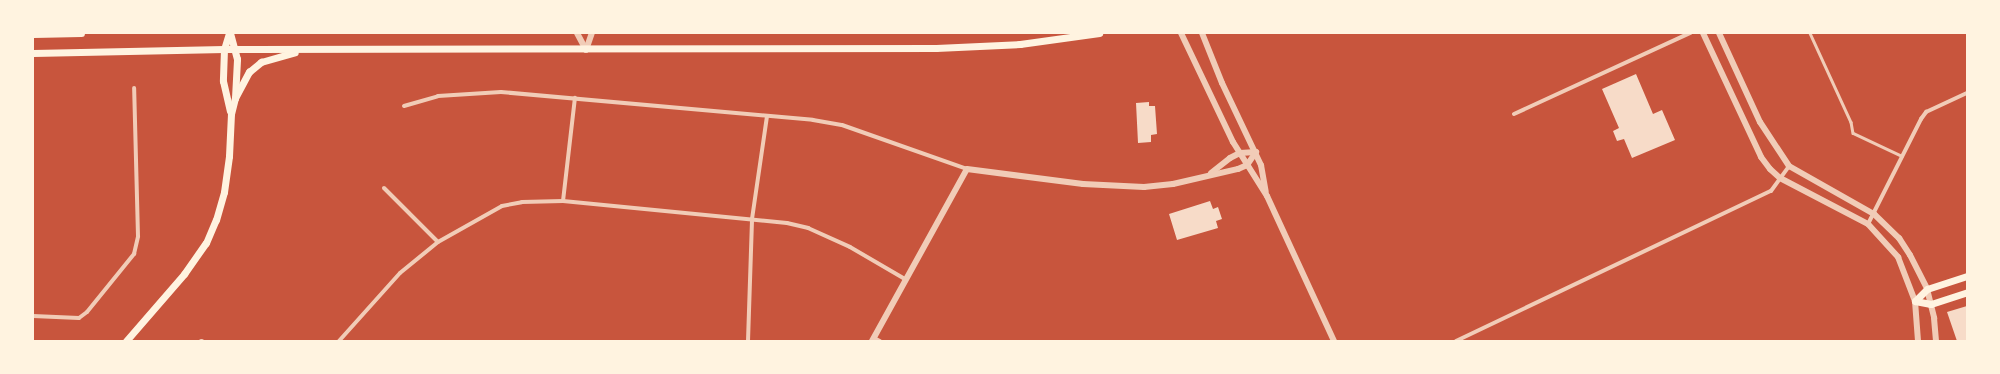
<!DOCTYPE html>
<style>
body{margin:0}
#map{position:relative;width:2000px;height:374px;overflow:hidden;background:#c8553d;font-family:Arial,sans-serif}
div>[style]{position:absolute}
.building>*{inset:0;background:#f7dbc8}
.service>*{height:2.5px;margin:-1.25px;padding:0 1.25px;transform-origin:1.25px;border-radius:1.25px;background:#f1ccb7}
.minor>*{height:4px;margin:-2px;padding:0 2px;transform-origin:2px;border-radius:2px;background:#f1ccb7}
.tertiary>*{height:6px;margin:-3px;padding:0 3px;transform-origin:3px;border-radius:3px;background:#f1ccb7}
.secondary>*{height:7px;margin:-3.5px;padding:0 3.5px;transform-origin:3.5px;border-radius:3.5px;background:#fff3e0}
.primary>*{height:7px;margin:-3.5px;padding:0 3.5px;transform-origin:3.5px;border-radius:3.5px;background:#fff3e0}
span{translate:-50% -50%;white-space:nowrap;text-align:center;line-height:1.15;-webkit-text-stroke:4px #fff3e0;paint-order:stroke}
.frame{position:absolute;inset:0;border:34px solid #fff3e0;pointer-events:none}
</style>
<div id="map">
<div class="building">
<div style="clip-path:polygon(1636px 74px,1653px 114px,1662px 110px,1675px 140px,1632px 158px,1624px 139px,1617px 141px,1613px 131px,1619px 128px,1602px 89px)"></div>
<div style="clip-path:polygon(1149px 102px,1149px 106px,1155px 106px,1157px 134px,1151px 135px,1151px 142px,1138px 143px,1136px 103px)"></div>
<div style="clip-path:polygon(1210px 201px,1213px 209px,1218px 207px,1222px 219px,1216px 221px,1218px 228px,1177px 240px,1169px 214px)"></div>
<div style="clip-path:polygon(1967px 306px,1967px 341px,1957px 341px,1947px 312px)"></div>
</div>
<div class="service">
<div style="left:1810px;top:33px;width:98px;rotate:65.3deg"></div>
<div style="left:1851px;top:122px;width:11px;rotate:80deg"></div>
<div style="left:1853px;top:133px;width:54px;rotate:25.1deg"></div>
</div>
<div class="minor">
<div style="left:404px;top:106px;width:35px;rotate:-16deg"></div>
<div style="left:438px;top:96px;width:63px;rotate:-3.6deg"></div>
<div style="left:501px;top:92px;width:313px;rotate:5.1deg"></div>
<div style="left:813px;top:120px;width:29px;rotate:10deg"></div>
<div style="left:842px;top:125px;width:133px;rotate:19.4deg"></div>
<div style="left:1514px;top:114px;width:194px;rotate:-24.7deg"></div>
<div style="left:384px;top:188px;width:76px;rotate:45deg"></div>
<div style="left:563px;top:201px;width:104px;rotate:-83.4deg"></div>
<div style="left:1868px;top:224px;width:118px;rotate:-63.2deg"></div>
<div style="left:1921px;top:119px;width:9px;rotate:-54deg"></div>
<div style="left:1926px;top:112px;width:45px;rotate:-24.9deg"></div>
<div style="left:33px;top:316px;width:46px;rotate:2.5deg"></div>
<div style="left:79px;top:318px;width:10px;rotate:-37deg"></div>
<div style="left:87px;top:312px;width:75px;rotate:-51deg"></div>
<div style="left:134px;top:254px;width:18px;rotate:-77deg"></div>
<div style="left:138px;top:236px;width:148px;rotate:-91.5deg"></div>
<div style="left:874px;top:338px;width:7px;rotate:27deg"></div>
<div style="left:201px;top:341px;width:1px"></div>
<div style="left:339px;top:341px;width:91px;rotate:-48.1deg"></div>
<div style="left:400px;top:273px;width:49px;rotate:-39.2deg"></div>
<div style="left:438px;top:242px;width:73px;rotate:-29.4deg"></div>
<div style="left:502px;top:206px;width:20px;rotate:-11deg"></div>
<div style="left:522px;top:202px;width:41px;rotate:-1.4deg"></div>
<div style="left:563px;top:201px;width:225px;rotate:5.6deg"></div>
<div style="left:787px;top:223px;width:22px;rotate:13deg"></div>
<div style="left:808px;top:228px;width:46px;rotate:24.3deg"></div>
<div style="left:850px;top:247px;width:64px;rotate:30.2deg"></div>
<div style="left:748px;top:341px;width:122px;rotate:-88.1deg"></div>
<div style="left:752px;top:219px;width:104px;rotate:-81.7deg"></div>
<div style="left:1456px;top:341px;width:349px;rotate:-25.5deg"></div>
<div style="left:1771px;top:191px;width:31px;rotate:-54deg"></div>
</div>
<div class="tertiary">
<div style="left:577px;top:33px;width:19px;rotate:62deg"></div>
<div style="left:1181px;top:33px;width:121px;rotate:64.5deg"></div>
<div style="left:1233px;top:142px;width:64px;rotate:57.8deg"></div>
<div style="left:1267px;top:196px;width:160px;rotate:65.2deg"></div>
<div style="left:1202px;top:33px;width:54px;rotate:68.2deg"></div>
<div style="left:1222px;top:83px;width:91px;rotate:64.6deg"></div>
<div style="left:1261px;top:165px;width:27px;rotate:80deg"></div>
<div style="left:1703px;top:33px;width:137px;rotate:64.9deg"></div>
<div style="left:1761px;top:157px;width:15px;rotate:53deg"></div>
<div style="left:1770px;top:169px;width:13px;rotate:42deg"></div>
<div style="left:1780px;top:178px;width:99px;rotate:27.6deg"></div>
<div style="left:1868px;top:224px;width:45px;rotate:47.7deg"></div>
<div style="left:1898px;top:257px;width:47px;rotate:68.9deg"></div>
<div style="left:1915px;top:301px;width:40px;rotate:85.7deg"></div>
<div style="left:1719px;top:33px;width:98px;rotate:65.3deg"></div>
<div style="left:1760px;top:122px;width:53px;rotate:56.6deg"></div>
<div style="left:1789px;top:166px;width:98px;rotate:29.5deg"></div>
<div style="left:1874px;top:214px;width:35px;rotate:44deg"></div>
<div style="left:1899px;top:238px;width:20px;rotate:57deg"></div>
<div style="left:1910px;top:255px;width:38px;rotate:63deg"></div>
<div style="left:1927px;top:289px;width:30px;rotate:76deg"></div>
<div style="left:1934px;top:318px;width:23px;rotate:85deg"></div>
<div style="left:586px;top:50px;width:18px;rotate:-71deg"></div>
<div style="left:1211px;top:173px;width:24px;rotate:-38deg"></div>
<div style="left:1230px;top:158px;width:11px;rotate:-27deg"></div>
<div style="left:1240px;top:153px;width:16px;rotate:-4deg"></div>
<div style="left:872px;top:341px;width:196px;rotate:-61.1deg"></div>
<div style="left:967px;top:169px;width:117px;rotate:7.4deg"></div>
<div style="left:1083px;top:184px;width:61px;rotate:2.8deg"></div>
<div style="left:1144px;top:187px;width:29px;rotate:-6deg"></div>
<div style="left:1173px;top:184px;width:67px;rotate:-13deg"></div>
<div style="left:1238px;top:169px;width:10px;rotate:-24deg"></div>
<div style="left:1247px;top:165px;width:16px;rotate:-55deg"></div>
</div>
<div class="secondary">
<div style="left:229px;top:33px;width:17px;rotate:107deg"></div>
<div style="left:224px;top:49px;width:32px;rotate:92deg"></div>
<div style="left:223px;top:81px;width:31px;rotate:77deg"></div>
<div style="left:224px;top:49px;width:712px;rotate:-0.08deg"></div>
<div style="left:936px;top:48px;width:84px;rotate:-2.7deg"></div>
<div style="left:1020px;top:44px;width:80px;rotate:-7.9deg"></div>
<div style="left:235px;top:98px;width:30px;rotate:-62deg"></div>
<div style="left:249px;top:72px;width:16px;rotate:-40deg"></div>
<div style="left:261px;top:62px;width:35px;rotate:-16deg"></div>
<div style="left:1915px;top:301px;width:17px;rotate:-45deg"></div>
<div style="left:1927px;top:289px;width:42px;rotate:-18deg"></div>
<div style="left:1915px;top:301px;width:16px;rotate:11deg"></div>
<div style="left:1931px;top:304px;width:38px;rotate:-18deg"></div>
<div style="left:126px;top:341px;width:89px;rotate:-49.1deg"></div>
<div style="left:184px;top:274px;width:38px;rotate:-55deg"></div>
<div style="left:206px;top:243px;width:25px;rotate:-67deg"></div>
<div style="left:216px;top:220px;width:29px;rotate:-74deg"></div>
<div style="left:224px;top:192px;width:36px;rotate:-82deg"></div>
<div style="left:229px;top:156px;width:42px;rotate:-87.3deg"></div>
<div style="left:231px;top:114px;width:16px;rotate:-76deg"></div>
<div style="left:235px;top:98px;width:39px;rotate:-87deg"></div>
<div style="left:237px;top:59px;width:27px;rotate:-105deg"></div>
</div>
<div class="primary">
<div style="left:33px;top:34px;width:48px;rotate:-1.2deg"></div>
<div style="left:33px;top:53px;width:191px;rotate:-1.2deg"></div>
</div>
<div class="frame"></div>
</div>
